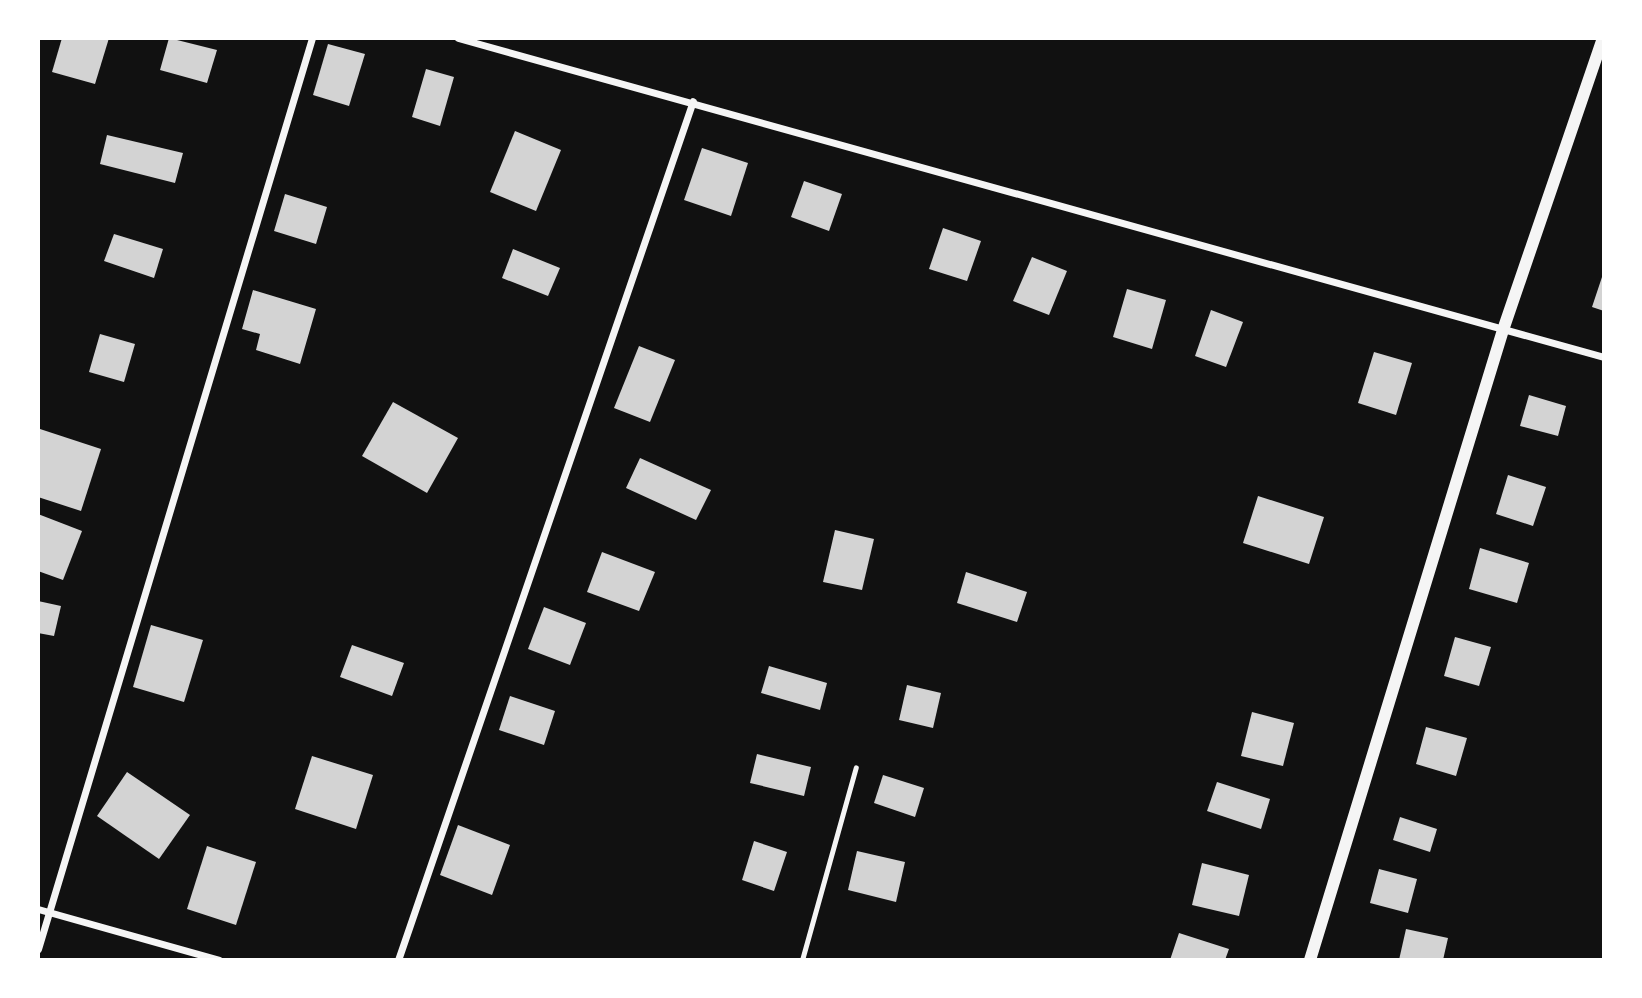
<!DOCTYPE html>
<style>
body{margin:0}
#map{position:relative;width:1642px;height:998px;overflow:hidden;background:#111;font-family:Raleway,sans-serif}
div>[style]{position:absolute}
.building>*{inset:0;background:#d3d3d3}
.service>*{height:5px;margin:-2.5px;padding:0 2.5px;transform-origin:2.5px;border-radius:2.5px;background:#f5f5f5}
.minor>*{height:7px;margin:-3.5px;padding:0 3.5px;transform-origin:3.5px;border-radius:3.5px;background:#f5f5f5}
.tertiary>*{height:12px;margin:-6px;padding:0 6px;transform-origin:6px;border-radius:6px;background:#f5f5f5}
span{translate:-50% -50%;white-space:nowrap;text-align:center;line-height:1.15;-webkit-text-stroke:7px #fff;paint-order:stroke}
.frame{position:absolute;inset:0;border:40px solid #fff;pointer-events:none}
</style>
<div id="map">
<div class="building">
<div style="clip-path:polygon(62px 38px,109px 38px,95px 84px,52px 72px)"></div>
<div style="clip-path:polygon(169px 38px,217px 50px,207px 83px,160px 70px)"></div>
<div style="clip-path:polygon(328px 44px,365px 54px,349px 106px,313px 95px)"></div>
<div style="clip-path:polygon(426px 69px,454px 77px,440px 126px,412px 117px)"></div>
<div style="clip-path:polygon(515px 131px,561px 150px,536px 211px,490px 192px)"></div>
<div style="clip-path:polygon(107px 135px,183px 153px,175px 183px,100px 164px)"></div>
<div style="clip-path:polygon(702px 148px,748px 163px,731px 216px,684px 200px)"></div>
<div style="clip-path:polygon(804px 181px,842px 194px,829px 231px,791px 217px)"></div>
<div style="clip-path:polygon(285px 194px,327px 207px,316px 244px,274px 231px)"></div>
<div style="clip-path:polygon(943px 228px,981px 241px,967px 281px,929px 269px)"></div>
<div style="clip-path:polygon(114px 234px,163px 249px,154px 278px,104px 261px)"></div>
<div style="clip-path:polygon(513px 249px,560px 268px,548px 296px,502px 278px)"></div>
<div style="clip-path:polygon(1032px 257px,1067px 271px,1049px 315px,1013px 301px)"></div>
<div style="clip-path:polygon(1603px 274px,1604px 274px,1604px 311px,1592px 307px)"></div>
<div style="clip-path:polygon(1127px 289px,1166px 300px,1152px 349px,1113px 337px)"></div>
<div style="clip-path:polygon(253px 290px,316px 309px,300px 364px,256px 350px,260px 334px,242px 329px)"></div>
<div style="clip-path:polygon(1211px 310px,1243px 322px,1226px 367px,1195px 356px)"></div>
<div style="clip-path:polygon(100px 334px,135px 344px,124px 382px,89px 372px)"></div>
<div style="clip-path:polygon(639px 346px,675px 360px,650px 422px,614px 408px)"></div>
<div style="clip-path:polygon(1374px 352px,1412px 363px,1396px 415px,1358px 403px)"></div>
<div style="clip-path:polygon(1529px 395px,1566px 406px,1558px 436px,1520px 426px)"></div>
<div style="clip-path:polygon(393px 402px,458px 438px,427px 493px,362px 456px)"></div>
<div style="clip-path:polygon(40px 429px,101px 449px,81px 511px,38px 497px)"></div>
<div style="clip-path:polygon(640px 458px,711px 490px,696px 520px,626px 488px)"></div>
<div style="clip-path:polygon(1508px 475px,1546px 487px,1533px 526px,1496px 514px)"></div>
<div style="clip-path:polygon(1258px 496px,1324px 517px,1309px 564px,1243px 543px)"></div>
<div style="clip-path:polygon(38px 514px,82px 531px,63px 580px,38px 571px)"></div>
<div style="clip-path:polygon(835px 530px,874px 539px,862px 590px,823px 582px)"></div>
<div style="clip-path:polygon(1480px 548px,1529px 563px,1517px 603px,1469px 589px)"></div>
<div style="clip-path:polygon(602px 552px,655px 572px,639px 611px,587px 592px)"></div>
<div style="clip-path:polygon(966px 572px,1027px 592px,1017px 622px,957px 603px)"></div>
<div style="clip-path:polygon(38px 601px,61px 606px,54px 636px,38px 633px)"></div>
<div style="clip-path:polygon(544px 607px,586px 623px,570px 665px,528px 649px)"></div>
<div style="clip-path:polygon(151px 625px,203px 640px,184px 702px,133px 687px)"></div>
<div style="clip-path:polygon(1455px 637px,1491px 647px,1479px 686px,1444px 676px)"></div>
<div style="clip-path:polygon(352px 645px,404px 663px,392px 696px,340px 677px)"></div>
<div style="clip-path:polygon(769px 666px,827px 683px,820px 710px,761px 693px)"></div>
<div style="clip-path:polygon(907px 685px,941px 693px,933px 728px,899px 720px)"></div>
<div style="clip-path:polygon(510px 696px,555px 711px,544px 745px,499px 730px)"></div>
<div style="clip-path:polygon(1252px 712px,1294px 723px,1283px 766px,1241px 756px)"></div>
<div style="clip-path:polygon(1426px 727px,1467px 738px,1456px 776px,1416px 764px)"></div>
<div style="clip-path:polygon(757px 754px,811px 767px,804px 796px,750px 783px)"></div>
<div style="clip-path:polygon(312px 756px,373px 775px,356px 829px,295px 809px)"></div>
<div style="clip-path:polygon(127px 772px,190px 815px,159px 859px,97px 816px)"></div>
<div style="clip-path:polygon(883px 775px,924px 788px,915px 817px,874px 803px)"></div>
<div style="clip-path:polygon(1217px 782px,1270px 799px,1261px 829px,1207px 811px)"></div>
<div style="clip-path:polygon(1400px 817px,1437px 829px,1430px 852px,1393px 840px)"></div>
<div style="clip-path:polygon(458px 825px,510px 845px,492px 895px,440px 875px)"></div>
<div style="clip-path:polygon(754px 841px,787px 852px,774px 891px,742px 880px)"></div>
<div style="clip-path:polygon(207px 846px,256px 862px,236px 925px,187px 909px)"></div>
<div style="clip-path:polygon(857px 851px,905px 862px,896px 902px,848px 890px)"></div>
<div style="clip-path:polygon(1202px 863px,1249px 875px,1239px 916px,1192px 905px)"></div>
<div style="clip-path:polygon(1379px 869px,1417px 879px,1408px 913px,1370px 903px)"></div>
<div style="clip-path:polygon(1406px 929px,1448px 938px,1443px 960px,1399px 960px)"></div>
<div style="clip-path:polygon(1179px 933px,1229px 949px,1225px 960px,1170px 960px)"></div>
</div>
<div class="service">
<div style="left:802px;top:960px;width:200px;rotate:-74.4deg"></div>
</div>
<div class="minor">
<div style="left:458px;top:38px;width:1190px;rotate:15.56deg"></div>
<div style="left:38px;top:909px;width:188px;rotate:15.7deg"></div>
<div style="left:38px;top:949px;width:951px;rotate:-73.26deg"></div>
<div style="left:398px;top:960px;width:908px;rotate:-71.05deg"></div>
</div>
<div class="tertiary">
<div style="left:1310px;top:960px;width:659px;rotate:-72.97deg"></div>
<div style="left:1503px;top:330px;width:309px;rotate:-71.1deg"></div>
</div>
<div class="frame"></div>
</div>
